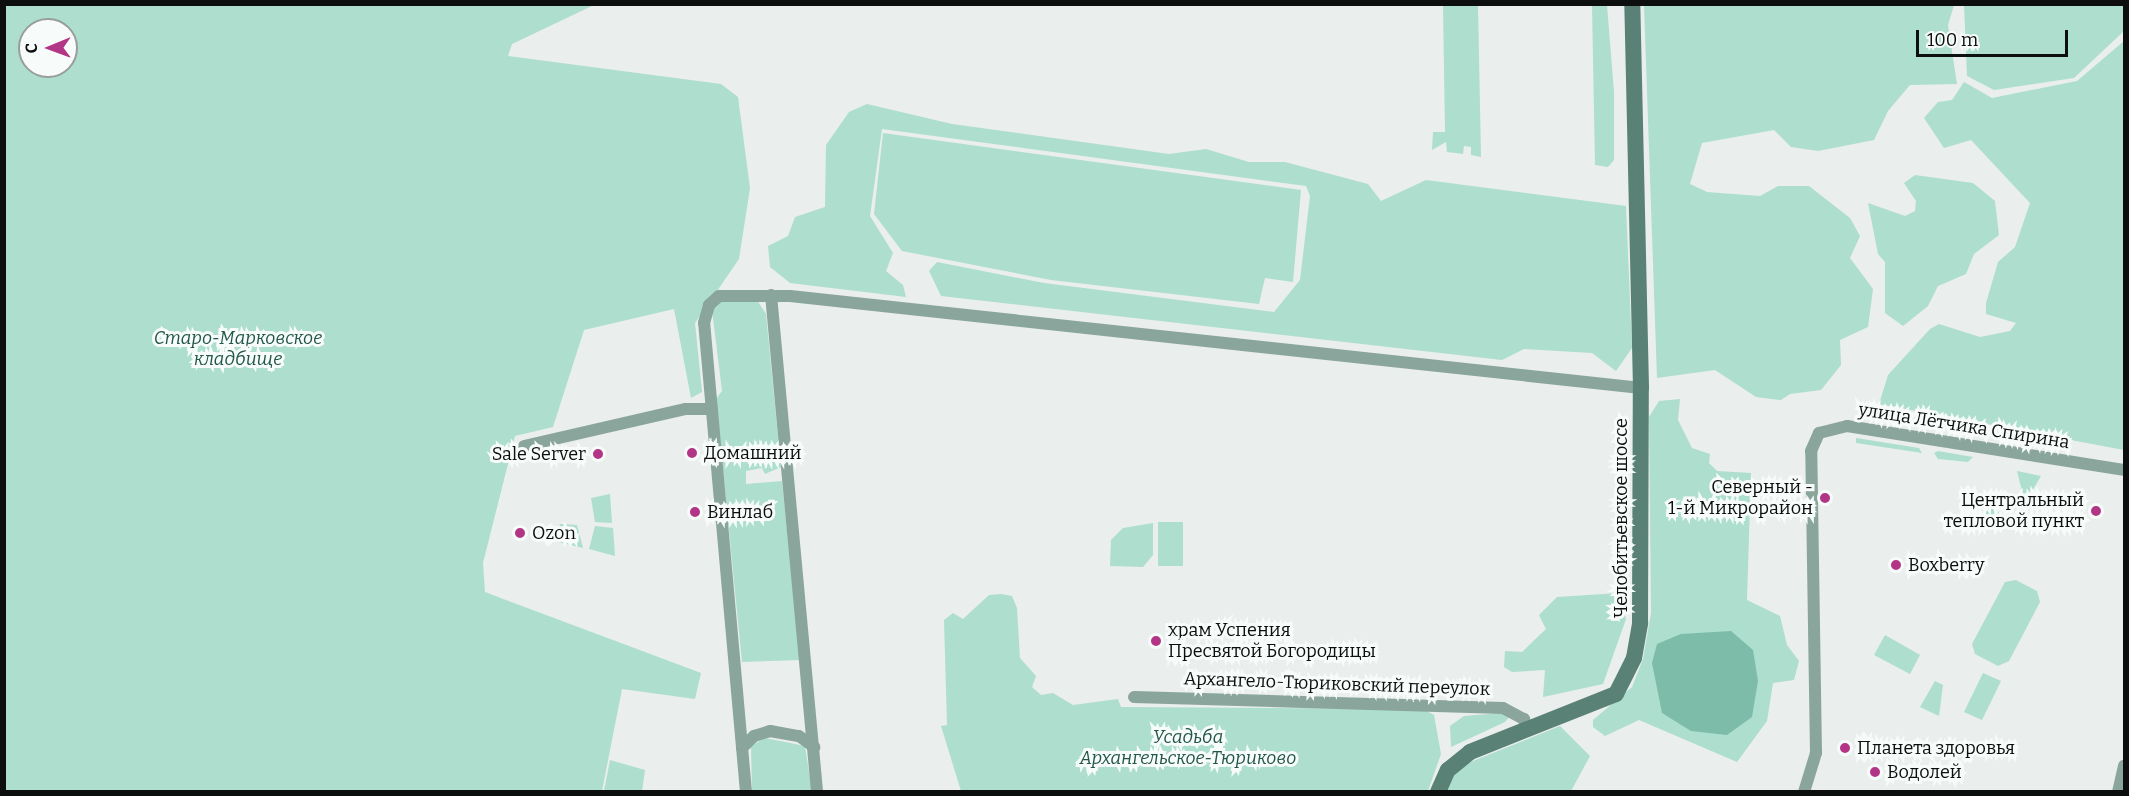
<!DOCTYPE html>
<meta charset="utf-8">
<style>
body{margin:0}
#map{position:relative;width:2129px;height:796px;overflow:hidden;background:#eaeeed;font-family:Bitter,serif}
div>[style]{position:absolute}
.green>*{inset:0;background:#addece}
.round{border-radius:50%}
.water>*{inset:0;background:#7cbca9}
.street>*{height:12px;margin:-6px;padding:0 6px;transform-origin:6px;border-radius:6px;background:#8aa59c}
.secondary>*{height:16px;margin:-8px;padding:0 8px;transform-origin:8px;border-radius:8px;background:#598175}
.dots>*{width:16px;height:16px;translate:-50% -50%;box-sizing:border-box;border:3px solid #f7fcfa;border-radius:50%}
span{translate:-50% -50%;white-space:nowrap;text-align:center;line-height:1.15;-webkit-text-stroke:6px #f7fcfa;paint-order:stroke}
.park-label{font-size:18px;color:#225649;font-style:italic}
.street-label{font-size:18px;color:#0d0e0e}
.poi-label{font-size:18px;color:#0d0e0e}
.left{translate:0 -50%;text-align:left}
.right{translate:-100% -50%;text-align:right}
.frame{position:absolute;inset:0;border:6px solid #0d0e0e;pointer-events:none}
.north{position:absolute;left:18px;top:18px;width:60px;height:60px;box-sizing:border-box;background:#f7fcfa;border:2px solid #999d9c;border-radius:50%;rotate:269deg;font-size:16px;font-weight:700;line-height:24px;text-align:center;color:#0d0e0e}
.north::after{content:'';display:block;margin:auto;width:21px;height:27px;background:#b23586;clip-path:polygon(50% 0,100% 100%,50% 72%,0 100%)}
.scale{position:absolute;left:1916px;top:30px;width:152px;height:27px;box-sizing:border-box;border:3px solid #0d0e0e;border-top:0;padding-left:8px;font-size:18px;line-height:21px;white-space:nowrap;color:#0d0e0e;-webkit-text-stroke:4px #f7fcfa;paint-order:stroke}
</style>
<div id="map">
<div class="green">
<div style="clip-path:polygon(evenodd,5px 5px,594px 5px,512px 44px,508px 56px,721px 84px,738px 97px,750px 188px,739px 259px,695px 323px,702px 392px,691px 398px,674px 309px,584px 330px,553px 427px,515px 436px,483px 563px,485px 592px,701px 673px,695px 699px,622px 689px,602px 791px,5px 792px,5px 5px,30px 30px,66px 30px,66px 66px,30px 66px,30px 30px)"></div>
<div style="clip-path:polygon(1443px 5px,1478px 5px,1481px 157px,1471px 155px,1471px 147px,1464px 146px,1463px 154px,1447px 152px,1446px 142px,1432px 150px,1433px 132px,1445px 132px)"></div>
<div style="clip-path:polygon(1592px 5px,1607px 5px,1614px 92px,1614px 160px,1608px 167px,1595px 165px)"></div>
<div style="clip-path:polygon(1644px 5px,1954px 5px,1948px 25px,1957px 84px,1910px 85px,1888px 111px,1874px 140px,1818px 151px,1791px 147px,1774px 130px,1702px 143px,1690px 184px,1707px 192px,1760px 196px,1778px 186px,1809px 186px,1850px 218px,1860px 236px,1850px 258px,1873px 289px,1868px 327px,1840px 340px,1841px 365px,1821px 390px,1790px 394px,1781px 400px,1756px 397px,1715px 370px,1657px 378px)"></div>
<div style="clip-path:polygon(1964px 5px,2124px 5px,2124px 31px,2074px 78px,1994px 90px,1967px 76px)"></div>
<div style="clip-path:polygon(2124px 41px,2124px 450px,1879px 404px,1888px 375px,1930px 329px,1939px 324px,1980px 337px,2010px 331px,2016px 323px,1986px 314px,1986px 303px,1998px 262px,2015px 247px,2030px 203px,1971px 140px,1944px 148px,1924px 118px,1938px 102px,1952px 100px,1964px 82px,1992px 98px,2077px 81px)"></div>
<div style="clip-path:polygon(867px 104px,952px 124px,1169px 154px,1206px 149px,1249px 162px,1285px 162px,1368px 184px,1381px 201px,1426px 180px,1626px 206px,1632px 348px,1616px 371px,1592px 353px,1524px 349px,1502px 360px,941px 296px,929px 271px,937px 262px,1044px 283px,1274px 312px,1300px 280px,1310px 196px,1306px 186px,882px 129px,870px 216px,893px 253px,886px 271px,903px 285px,906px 297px,790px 283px,770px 267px,768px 246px,788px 236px,795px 217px,825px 207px,826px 145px,849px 112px)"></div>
<div style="clip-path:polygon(883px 133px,1301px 190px,1293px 282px,1265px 278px,1259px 304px,1051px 280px,902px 251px,874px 214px)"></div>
<div style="clip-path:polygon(1915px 175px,1973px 183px,1995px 201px,1999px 235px,1974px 254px,1966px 274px,1938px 286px,1928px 306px,1903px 326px,1885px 313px,1885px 262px,1878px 254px,1868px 203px,1905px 216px,1915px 211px,1916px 201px,1904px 183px)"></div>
<div style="clip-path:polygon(720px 300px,757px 300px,766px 314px,781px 467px,765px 474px,762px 468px,746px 471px,746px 484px,782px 481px,800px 660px,742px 662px,716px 399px,722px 391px,712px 310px)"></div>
<div style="clip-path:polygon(evenodd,1680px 399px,1678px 420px,1692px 448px,1710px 454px,1709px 463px,1717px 471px,1751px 473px,1747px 600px,1780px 616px,1787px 645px,1799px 661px,1794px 680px,1773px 683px,1767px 721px,1737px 762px,1639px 720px,1605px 736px,1593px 727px,1593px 720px,1632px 687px,1643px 659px,1651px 613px,1649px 417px,1659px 401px,1680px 399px,1681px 634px,1704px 731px,1691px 731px,1681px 634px)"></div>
<div style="clip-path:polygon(1856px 438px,1919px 448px,1922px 453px,1856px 443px)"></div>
<div style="clip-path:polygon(1938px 451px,1973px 457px,1968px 462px,1938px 459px,1934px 453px)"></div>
<div style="clip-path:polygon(2017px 471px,2041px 476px,2025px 503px)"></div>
<div style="clip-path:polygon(610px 494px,612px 523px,595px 522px,591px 498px)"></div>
<div style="clip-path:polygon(1993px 495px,2005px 501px,1992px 526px,1980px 520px)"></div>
<div style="clip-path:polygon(1158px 522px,1183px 522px,1183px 566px,1158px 566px)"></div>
<div style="clip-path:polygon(1153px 523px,1153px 555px,1143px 567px,1110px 566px,1111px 540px,1123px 528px)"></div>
<div style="clip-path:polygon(560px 524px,577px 525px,583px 548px,555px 541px)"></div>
<div style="clip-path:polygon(595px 526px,613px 528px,615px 556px,589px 549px)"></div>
<div class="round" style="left:1957px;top:558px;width:18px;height:18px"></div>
<div style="clip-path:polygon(2016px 580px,2037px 591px,2040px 602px,2009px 661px,1998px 666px,1975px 654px,1972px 644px,2005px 582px)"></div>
<div style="clip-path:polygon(1619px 593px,1626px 619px,1603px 684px,1543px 697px,1545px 670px,1512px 672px,1504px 667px,1505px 651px,1522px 652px,1546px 629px,1539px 615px,1557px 597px)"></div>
<div style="clip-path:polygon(1001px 594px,1012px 596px,1017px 608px,1020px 658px,1036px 676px,1032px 687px,1041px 695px,1053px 693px,1073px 705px,1118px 699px,1121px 707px,1423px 709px,1434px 715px,1441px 754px,1428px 791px,961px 791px,941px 726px,947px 725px,944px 620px,953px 613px,963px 619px,989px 595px)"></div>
<div style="clip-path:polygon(1885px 635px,1920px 655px,1910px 674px,1874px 655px)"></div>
<div style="clip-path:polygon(1983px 673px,2001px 681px,1982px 720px,1964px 712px)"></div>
<div style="clip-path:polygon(1935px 681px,1943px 685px,1939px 716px,1920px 707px)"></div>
<div style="clip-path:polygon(1501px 713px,1509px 717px,1505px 722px,1451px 747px,1450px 726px,1464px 716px)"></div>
<div style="clip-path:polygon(1560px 726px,1590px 756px,1571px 791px,1445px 792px,1458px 767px)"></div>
<div style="clip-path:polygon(765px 738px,805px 746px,812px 791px,752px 791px,751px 746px)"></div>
<div style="clip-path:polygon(610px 760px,645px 770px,642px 791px,604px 791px)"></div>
</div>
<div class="water">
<div style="clip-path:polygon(1731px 631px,1753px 650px,1758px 681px,1752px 717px,1727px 735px,1691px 731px,1662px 713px,1652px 663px,1657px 644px,1681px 634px)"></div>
</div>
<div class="street">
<div style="left:771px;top:295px;width:499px;rotate:84.7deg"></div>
<div style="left:524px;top:446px;width:166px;rotate:-12.9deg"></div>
<div style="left:686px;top:409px;width:26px"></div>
<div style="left:1134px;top:697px;width:369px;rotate:1.7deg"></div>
<div style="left:1503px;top:708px;width:24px;rotate:28deg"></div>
<div style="left:1524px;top:719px;width:11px;rotate:75deg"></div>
<div style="left:742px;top:748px;width:17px;rotate:-45deg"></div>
<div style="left:754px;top:736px;width:17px;rotate:-17deg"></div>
<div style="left:770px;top:731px;width:29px;rotate:10deg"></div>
<div style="left:799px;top:736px;width:19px;rotate:36deg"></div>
<div style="left:746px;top:792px;width:471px;rotate:-95.1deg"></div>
<div style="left:704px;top:323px;width:19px;rotate:-74deg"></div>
<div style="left:709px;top:305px;width:13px;rotate:-42deg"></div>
<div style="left:719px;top:296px;width:71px"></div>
<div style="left:790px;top:296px;width:856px;rotate:6.17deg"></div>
<div style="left:1804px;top:792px;width:41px;rotate:-72.9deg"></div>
<div style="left:1816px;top:753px;width:302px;rotate:-90.9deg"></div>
<div style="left:1811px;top:451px;width:20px;rotate:-66deg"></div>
<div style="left:1819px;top:433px;width:29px;rotate:-14deg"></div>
<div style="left:1847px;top:426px;width:280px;rotate:9deg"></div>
<div style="left:2118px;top:792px;width:27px;rotate:-77deg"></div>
</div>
<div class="secondary">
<div style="left:1438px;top:792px;width:24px;rotate:-66deg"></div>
<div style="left:1448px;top:770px;width:28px;rotate:-39deg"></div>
<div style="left:1470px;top:752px;width:157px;rotate:-21.7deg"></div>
<div style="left:1616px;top:694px;width:40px;rotate:-63.4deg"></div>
<div style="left:1634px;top:658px;width:36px;rotate:-80deg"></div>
<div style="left:1640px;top:623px;width:235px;rotate:-89.8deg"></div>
<div style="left:1641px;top:388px;width:384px;rotate:-91.3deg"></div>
</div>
<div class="dots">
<div style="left:692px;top:453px;background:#b23586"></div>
<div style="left:598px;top:454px;background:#b23586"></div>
<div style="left:1825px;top:498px;background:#b23586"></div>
<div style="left:2096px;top:511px;background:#b23586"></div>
<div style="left:695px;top:512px;background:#b23586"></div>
<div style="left:520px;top:533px;background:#b23586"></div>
<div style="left:1896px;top:565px;background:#b23586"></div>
<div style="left:1156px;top:641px;background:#b23586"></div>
<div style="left:1845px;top:748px;background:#b23586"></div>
<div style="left:1875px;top:772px;background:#b23586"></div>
</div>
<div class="park-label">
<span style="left:238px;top:349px">Старо-Марковское<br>кладбище</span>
<span style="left:1188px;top:748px">Усадьба<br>Архангельское-Тюриково</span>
</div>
<div class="street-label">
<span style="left:1964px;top:426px;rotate:9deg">улица Лётчика Спирина</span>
<span style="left:1621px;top:518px;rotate:-90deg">Челобитьевское шоссе</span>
<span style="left:1337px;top:684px;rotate:2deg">Архангело-Тюриковский переулок</span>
</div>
<div class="poi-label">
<span class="left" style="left:704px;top:453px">Домашний</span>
<span class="right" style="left:586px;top:454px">Sale Server</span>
<span class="right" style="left:1813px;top:498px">Северный -<br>1-й Микрорайон</span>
<span class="right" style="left:2084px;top:511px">Центральный<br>тепловой пункт</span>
<span class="left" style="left:707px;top:512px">Винлаб</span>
<span class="left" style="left:532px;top:533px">Ozon</span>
<span class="left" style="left:1908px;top:565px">Boxberry</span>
<span class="left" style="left:1168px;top:641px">храм Успения<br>Пресвятой Богородицы</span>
<span class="left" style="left:1857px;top:748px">Планета здоровья</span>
<span class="left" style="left:1887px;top:772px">Водолей</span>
</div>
<div class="frame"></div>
<div class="north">С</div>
<div class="scale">100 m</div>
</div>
